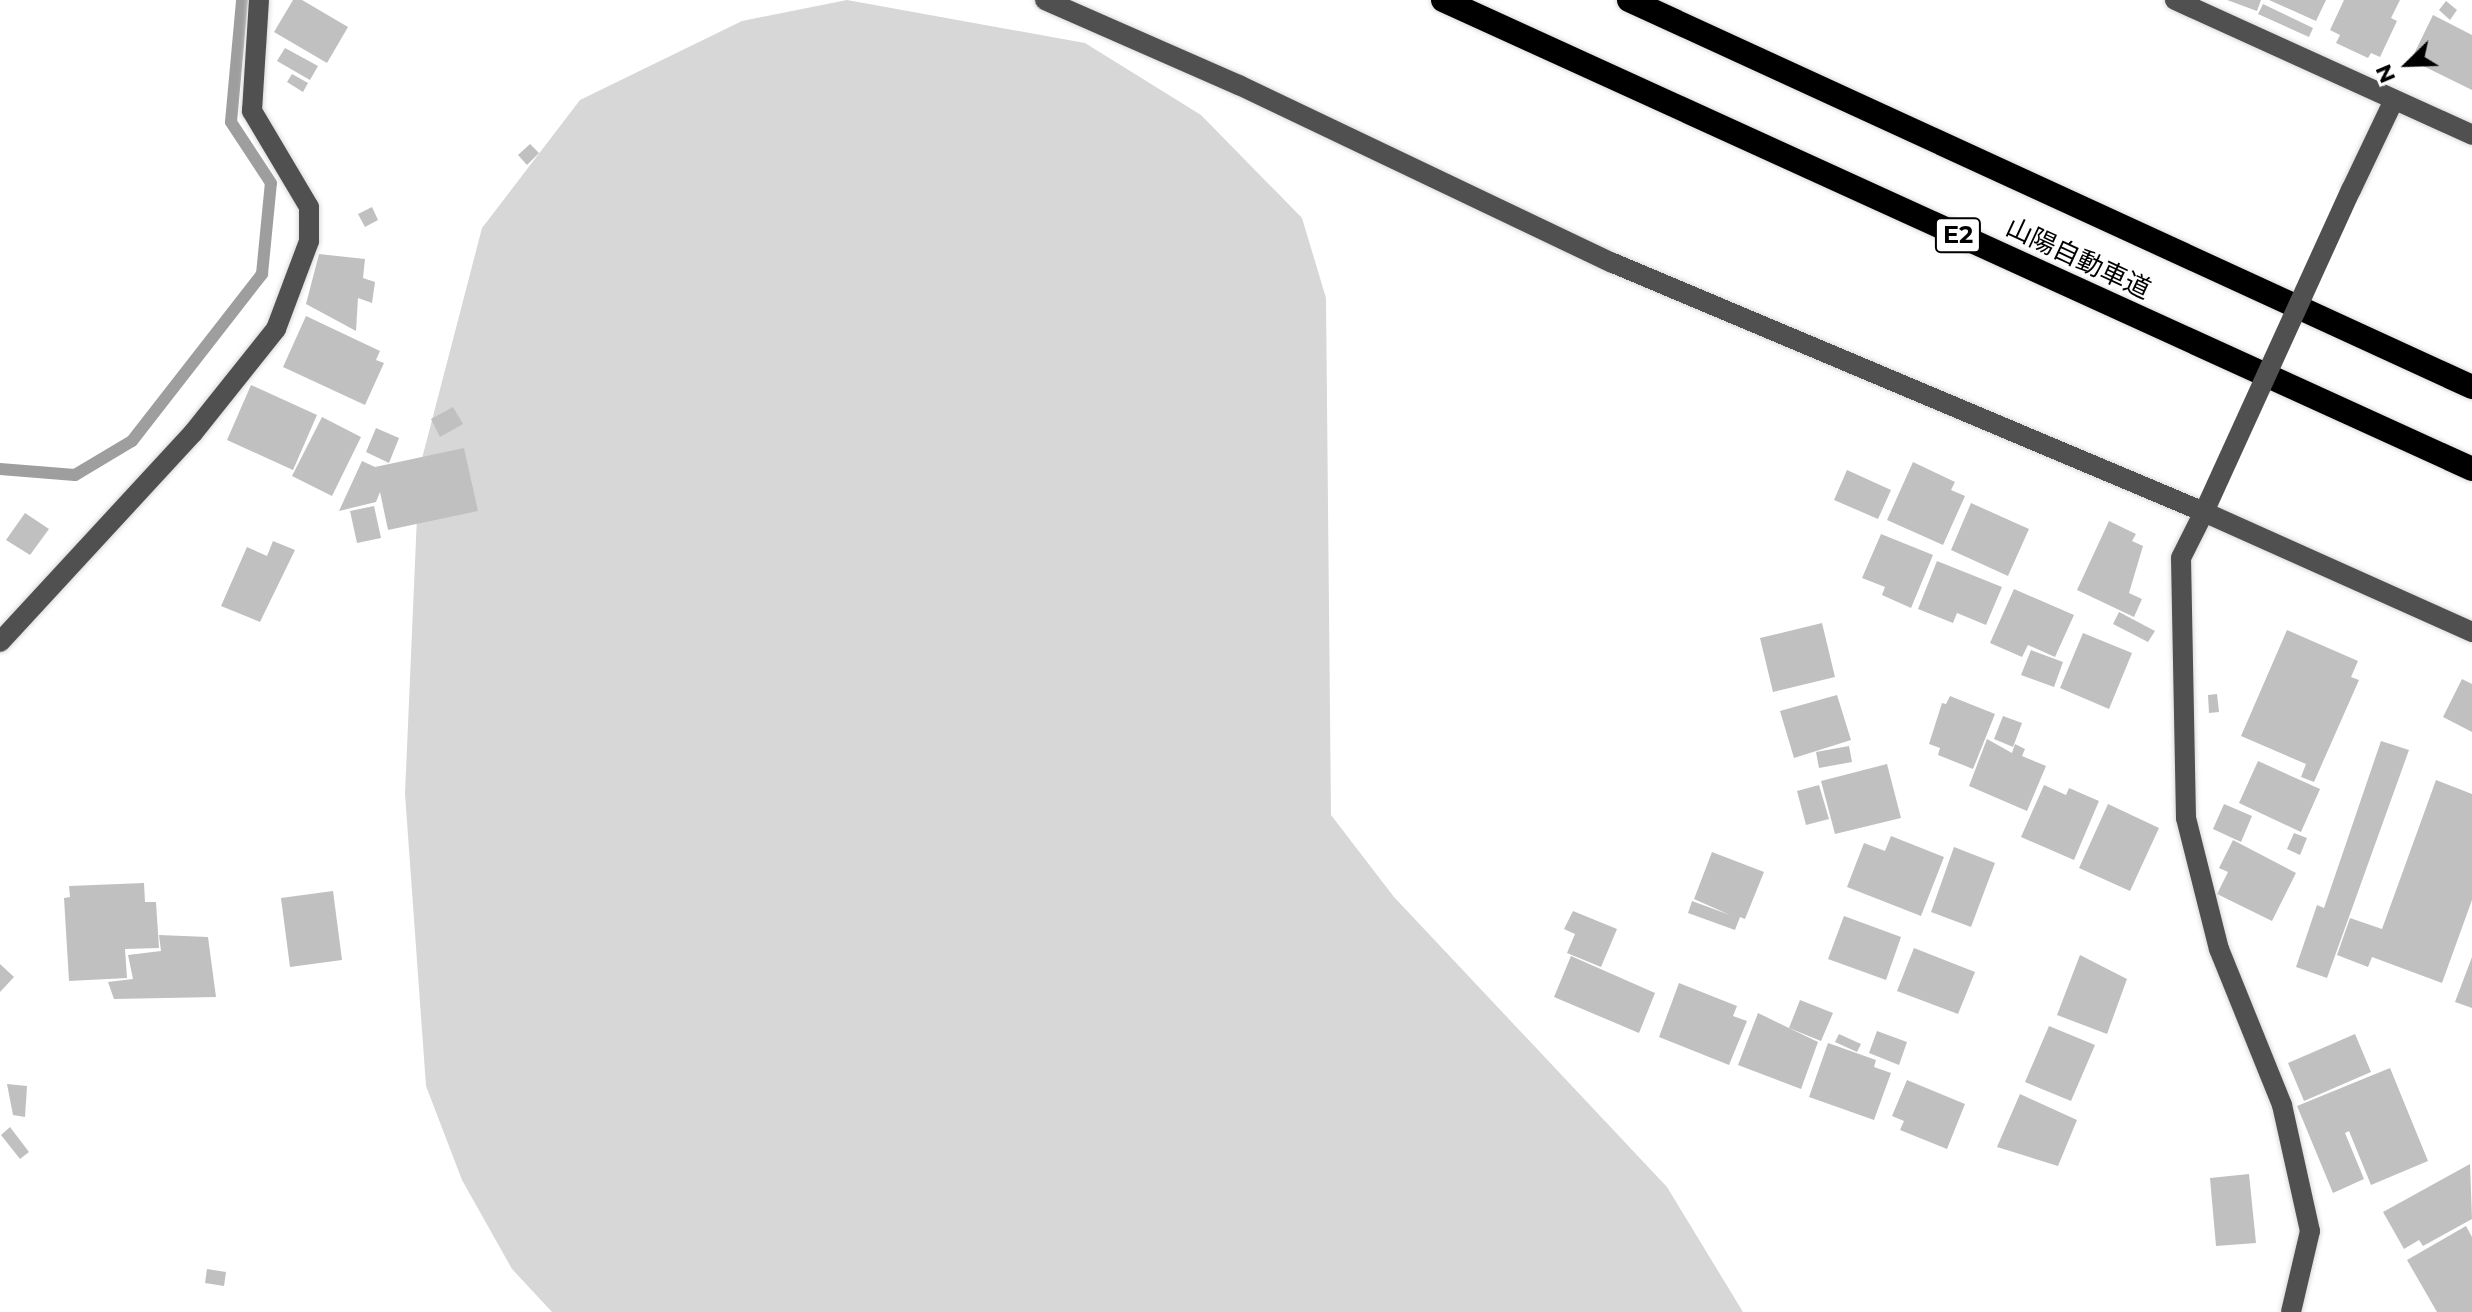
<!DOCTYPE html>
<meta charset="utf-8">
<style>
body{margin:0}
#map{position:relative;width:2472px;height:1312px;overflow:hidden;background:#fff;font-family:Montserrat,"Noto Sans JP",sans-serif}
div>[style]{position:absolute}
.green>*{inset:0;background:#d7d7d7}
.stream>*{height:12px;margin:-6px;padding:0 6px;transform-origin:6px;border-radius:6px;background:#9e9e9e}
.building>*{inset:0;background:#c0c0c0}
.roads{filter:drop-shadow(0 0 2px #dbdbdb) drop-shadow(0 0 2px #dbdbdb)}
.minor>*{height:20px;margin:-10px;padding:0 10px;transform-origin:10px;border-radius:10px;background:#505050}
.highway>*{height:24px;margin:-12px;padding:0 12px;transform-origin:12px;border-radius:12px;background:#000}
.minor-bridge>*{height:20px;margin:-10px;padding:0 10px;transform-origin:10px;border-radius:10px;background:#505050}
span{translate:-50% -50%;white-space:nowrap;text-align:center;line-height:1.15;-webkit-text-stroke:6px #fff;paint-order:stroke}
.shield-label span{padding:2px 6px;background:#fff;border:2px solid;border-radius:6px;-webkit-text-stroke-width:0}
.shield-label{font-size:24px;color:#000;font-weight:700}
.street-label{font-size:26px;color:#000}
.north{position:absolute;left:2368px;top:24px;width:80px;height:80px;-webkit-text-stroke:6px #fff;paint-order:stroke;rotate:247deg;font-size:22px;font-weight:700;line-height:32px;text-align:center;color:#000}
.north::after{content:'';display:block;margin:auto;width:28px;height:36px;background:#000;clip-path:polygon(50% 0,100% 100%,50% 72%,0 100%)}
</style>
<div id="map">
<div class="green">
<div style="clip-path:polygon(847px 0,1085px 43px,1201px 115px,1302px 218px,1326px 298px,1331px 815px,1394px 897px,1667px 1187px,1743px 1312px,552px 1312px,512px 1269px,462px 1180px,426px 1086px,405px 794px,419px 470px,482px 228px,580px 100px,742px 21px)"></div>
</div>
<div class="stream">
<div style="left:0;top:469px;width:75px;rotate:4.6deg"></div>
<div style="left:75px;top:475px;width:66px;rotate:-30.8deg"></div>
<div style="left:132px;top:441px;width:212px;rotate:-52.1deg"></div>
<div style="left:262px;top:274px;width:91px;rotate:-84.4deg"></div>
<div style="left:271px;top:183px;width:73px;rotate:-123.3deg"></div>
<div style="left:231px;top:122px;width:122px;rotate:-84.8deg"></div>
</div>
<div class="building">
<div style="clip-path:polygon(293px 0,302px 0,348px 27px,327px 63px,274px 32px)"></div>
<div style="clip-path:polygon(2227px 0,2261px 0,2257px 11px)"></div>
<div style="clip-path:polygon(2269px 0,2326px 0,2316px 21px)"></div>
<div style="clip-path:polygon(2344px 0,2400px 0,2391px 18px,2397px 21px,2380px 57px,2371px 53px,2368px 58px,2336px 43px,2340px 35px,2330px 30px)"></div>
<div style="clip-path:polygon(2446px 1px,2457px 10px,2450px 20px,2439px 10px)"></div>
<div style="clip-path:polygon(2263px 4px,2313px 28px,2309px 37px,2258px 14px)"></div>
<div style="clip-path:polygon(2433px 15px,2472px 35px,2472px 90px,2411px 60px)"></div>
<div style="clip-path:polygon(285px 48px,318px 66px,310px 80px,277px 61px)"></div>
<div style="clip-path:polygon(292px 74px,308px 83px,303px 92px,287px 82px)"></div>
<div style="clip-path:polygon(530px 144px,539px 153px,527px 165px,518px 155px)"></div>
<div style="clip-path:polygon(372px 207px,378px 220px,365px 227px,358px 214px)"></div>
<div style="clip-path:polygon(319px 254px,365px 259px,363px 278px,375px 282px,372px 303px,358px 298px,356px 331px,306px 304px)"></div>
<div style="clip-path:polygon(306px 316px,380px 351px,376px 360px,384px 363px,365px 405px,283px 367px)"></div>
<div style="clip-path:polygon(251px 385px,317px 415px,293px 470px,227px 440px)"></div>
<div style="clip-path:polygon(453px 407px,463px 424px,440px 437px,431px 419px)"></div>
<div style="clip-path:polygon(322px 417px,361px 437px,332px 496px,292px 476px)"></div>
<div style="clip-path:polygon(376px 428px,399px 438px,389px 463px,366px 452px)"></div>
<div style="clip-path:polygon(464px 448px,478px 511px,388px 530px,380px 492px,376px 502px,339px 511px,362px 461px,375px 467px)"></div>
<div style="clip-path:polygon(1913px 462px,1955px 482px,1951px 490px,1965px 496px,1943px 545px,1887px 520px)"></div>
<div style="clip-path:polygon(1847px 470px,1891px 490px,1878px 519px,1834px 500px)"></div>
<div style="clip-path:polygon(1971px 503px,2029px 529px,2008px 576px,1951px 550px)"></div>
<div style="clip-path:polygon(374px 506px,381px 538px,357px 543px,350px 511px)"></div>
<div style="clip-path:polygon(25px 513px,49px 529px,30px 555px,6px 540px)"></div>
<div style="clip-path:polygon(2109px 521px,2136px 534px,2132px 541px,2143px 546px,2129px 593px,2142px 599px,2134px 617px,2077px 590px)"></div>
<div style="clip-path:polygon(1881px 534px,1933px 555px,1911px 608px,1882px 595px,1885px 587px,1862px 578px)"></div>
<div style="clip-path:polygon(273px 541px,295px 550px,260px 622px,221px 606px,247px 547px,267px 556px)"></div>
<div style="clip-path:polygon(1937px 561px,2002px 587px,1986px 625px,1957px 613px,1953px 623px,1918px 609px)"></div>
<div style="clip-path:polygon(2014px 589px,2074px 615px,2055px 657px,2028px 645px,2022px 657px,1990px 643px)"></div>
<div style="clip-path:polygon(2119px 612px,2155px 631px,2148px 642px,2113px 624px)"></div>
<div style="clip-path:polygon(1822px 623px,1835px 677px,1773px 692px,1760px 638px)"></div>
<div style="clip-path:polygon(2287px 630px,2358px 661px,2351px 677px,2359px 680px,2314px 782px,2301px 777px,2306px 764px,2241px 736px)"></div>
<div style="clip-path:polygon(2083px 633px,2132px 653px,2109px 709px,2060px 688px)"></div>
<div style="clip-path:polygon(2031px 650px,2063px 662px,2054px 687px,2021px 675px)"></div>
<div style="clip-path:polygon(2462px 679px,2472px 684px,2472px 732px,2443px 717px)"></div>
<div style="clip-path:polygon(2217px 694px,2219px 712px,2209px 713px,2208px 695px)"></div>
<div style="clip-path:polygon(1837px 695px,1851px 740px,1794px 758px,1780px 711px)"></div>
<div style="clip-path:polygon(1950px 696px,1995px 714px,1973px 769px,1938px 755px,1940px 748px,1929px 744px,1942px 703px,1946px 704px)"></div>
<div style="clip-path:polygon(2003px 716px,2022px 723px,2013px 747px,1994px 739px)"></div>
<div style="clip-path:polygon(1987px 739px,2012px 753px,2015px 744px,2025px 749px,2022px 756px,2046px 766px,2027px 811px,1969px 786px)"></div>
<div style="clip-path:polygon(2381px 741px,2409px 750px,2327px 978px,2296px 967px,2317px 905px,2324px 908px)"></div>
<div style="clip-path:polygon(1849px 746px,1852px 762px,1819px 768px,1816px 752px)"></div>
<div style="clip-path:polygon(2258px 761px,2320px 789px,2301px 832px,2239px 803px)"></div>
<div style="clip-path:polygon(1887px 764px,1901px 818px,1835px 834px,1821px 781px)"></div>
<div style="clip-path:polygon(2436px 780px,2472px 794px,2472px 900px,2442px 983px,2372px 957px,2368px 967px,2337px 955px,2350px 918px,2382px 929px)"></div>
<div style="clip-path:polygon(1819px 785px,1829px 819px,1806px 825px,1797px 791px)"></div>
<div style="clip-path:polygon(2044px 785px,2066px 795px,2069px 788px,2099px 801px,2074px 860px,2021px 837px)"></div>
<div style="clip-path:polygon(2108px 804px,2159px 828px,2130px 891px,2079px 868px)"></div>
<div style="clip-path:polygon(2224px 804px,2252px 816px,2241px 842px,2213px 829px)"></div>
<div style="clip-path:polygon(2294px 833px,2307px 838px,2300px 855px,2287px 849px)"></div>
<div style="clip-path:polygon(1891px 836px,1944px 857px,1921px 916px,1847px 887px,1864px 843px,1885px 851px)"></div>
<div style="clip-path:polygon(2233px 840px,2296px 873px,2272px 921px,2217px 894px,2228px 872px,2219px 868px)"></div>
<div style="clip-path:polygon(1954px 847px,1995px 863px,1971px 927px,1931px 912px)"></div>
<div style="clip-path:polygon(1712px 852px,1764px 872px,1745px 919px,1740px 917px,1735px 930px,1688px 913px,1692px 901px,1730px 915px,1694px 899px)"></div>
<div style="clip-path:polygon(144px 883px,145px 902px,156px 902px,159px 948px,125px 949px,127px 978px,69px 981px,64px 898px,70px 897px,69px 886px)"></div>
<div style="clip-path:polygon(333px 891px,342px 960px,290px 967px,281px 898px)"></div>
<div style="clip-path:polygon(1573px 911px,1617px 929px,1601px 967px,1567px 953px,1575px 934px,1564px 929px)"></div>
<div style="clip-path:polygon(1844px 916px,1901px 937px,1886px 980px,1828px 959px)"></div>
<div style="clip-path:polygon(159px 935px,208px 937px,216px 997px,114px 999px,108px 982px,133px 979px,128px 955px,161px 951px)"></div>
<div style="clip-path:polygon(1914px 948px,1975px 972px,1958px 1014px,1897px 991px)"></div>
<div style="clip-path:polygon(2080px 955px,2127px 979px,2107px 1034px,2057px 1015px)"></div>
<div style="clip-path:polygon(1571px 956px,1655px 993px,1639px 1033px,1554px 997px)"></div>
<div style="clip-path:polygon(2472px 957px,2472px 1008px,2455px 1002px)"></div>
<div style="clip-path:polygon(0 964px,14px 977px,0 992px)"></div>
<div style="clip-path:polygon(1679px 983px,1737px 1006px,1733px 1016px,1747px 1021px,1729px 1065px,1659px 1037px)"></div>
<div style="clip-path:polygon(1800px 1000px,1833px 1013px,1821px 1041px,1789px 1028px)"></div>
<div style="clip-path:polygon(1758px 1013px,1818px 1042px,1801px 1089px,1738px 1065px)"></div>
<div style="clip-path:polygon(2049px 1026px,2095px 1045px,2071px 1101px,2025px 1082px)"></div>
<div style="clip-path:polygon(1877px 1031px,1907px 1042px,1899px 1065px,1869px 1053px)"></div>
<div style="clip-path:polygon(1839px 1034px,1861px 1044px,1857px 1052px,1835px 1042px)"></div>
<div style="clip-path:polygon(2355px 1034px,2371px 1072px,2304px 1101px,2288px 1063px)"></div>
<div style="clip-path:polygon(1828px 1043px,1876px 1060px,1874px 1067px,1891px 1073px,1874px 1120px,1809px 1097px)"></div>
<div style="clip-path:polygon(2390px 1068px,2428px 1161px,2371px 1185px,2349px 1131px,2345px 1133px,2364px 1179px,2333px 1193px,2297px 1106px)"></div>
<div style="clip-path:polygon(1907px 1080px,1965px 1104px,1947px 1149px,1900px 1130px,1904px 1121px,1892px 1116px)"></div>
<div style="clip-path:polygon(7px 1084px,27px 1086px,25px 1117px,13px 1115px)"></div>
<div style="clip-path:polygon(2020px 1094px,2077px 1120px,2058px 1166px,1997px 1147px)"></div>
<div style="clip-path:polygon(10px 1127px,29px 1152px,20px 1159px,1px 1135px)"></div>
<div style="clip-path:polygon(2470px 1164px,2472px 1219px,2423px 1246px,2419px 1240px,2404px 1249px,2383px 1212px)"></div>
<div style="clip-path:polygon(2249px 1174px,2256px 1243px,2216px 1246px,2210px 1178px)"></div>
<div style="clip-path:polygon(2466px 1226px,2472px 1237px,2472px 1312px,2437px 1312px,2407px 1260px)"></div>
<div style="clip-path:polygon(207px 1269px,226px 1272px,224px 1286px,205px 1283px)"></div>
</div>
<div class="roads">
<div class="minor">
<div style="left:1045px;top:0;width:212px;rotate:23.7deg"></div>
<div style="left:1239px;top:85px;width:414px;rotate:25.5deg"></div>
<div style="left:1613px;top:263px;width:641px;rotate:22.85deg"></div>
<div style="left:2204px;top:512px;width:294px;rotate:24.1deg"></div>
<div style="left:2175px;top:0;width:326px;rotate:24.4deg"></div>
<div style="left:2351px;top:190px;width:98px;rotate:-64.5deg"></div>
<div style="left:2204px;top:512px;width:51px;rotate:116.6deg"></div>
<div style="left:2181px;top:558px;width:260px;rotate:88.9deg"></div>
<div style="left:2186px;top:818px;width:135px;rotate:75.9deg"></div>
<div style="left:2219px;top:949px;width:168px;rotate:68deg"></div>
<div style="left:2282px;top:1105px;width:129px;rotate:77.5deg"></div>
<div style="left:2310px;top:1231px;width:83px;rotate:103.2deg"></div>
<div style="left:0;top:642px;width:284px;rotate:-47.3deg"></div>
<div style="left:193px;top:433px;width:133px;rotate:-51.4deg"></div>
<div style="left:276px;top:329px;width:94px;rotate:-69.4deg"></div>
<div style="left:309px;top:241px;width:34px;rotate:-90deg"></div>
<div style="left:309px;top:207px;width:112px;rotate:-120.7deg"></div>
<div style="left:252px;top:111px;width:111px;rotate:-86.4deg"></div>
</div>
<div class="highway">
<div style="left:1443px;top:0;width:1131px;rotate:24.5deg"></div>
<div style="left:1629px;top:0;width:928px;rotate:24.66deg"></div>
</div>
</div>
<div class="minor-bridge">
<div style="left:2204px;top:512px;width:354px;rotate:-65.5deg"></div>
</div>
<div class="shield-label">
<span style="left:1958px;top:235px">E2</span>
</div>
<div class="street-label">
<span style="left:2078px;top:259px;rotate:25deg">山陽自動車道</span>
</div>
<div class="north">N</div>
</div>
